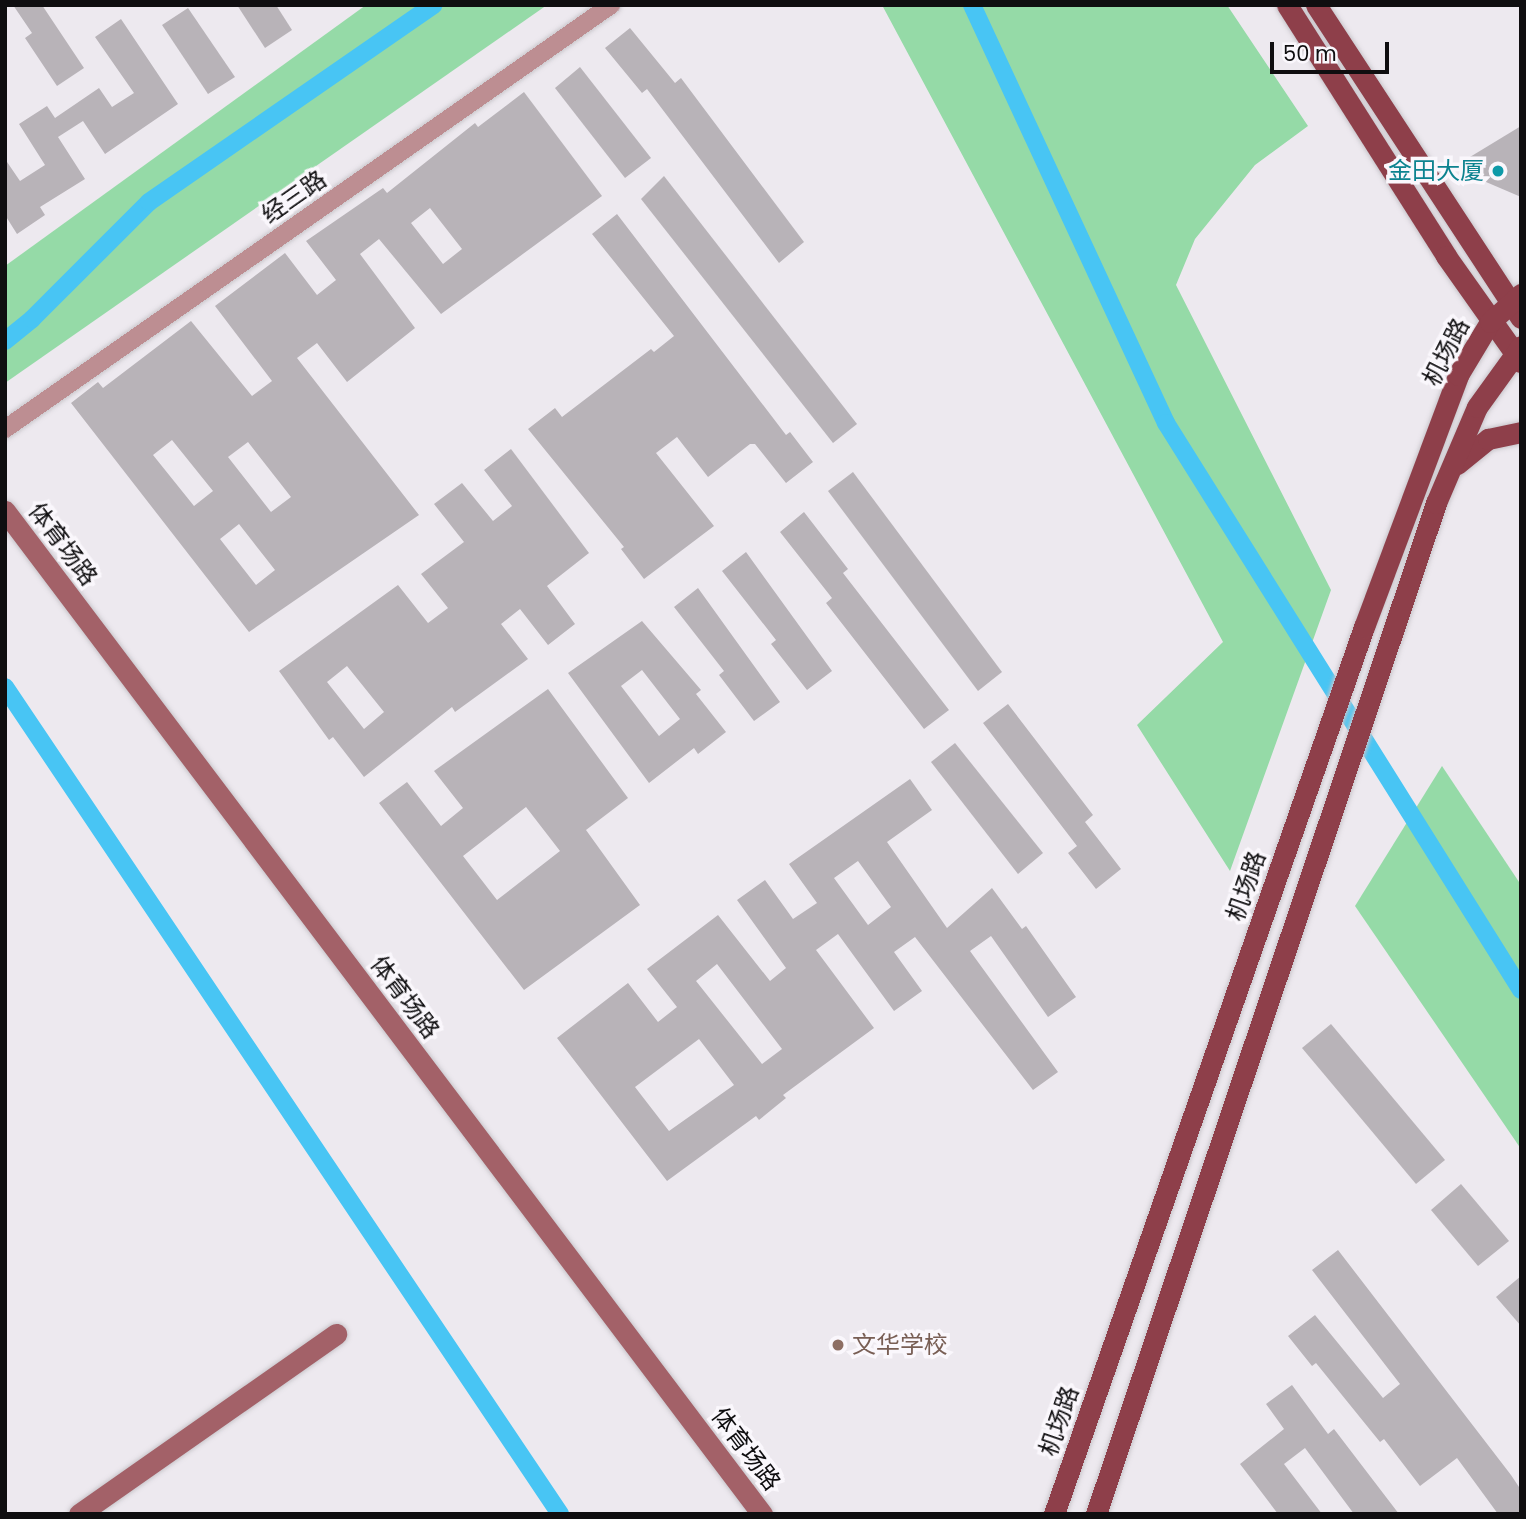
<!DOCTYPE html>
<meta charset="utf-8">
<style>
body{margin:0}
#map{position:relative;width:1526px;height:1519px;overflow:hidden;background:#ede9ef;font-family:Poppins,"Noto Sans SC",sans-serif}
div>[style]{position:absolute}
.green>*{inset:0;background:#95daa7}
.canal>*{height:18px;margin:-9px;padding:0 9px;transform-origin:9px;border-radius:9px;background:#48c5f4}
.building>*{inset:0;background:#b8b3b8}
.roads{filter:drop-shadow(0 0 2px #c9c6cb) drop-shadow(0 0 2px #c9c6cb)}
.street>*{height:18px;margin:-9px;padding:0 9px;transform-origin:9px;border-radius:9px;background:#bd8e92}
.secondary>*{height:21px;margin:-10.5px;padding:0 10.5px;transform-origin:10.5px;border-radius:10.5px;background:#a36168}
.primary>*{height:21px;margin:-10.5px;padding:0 10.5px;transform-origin:10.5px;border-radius:10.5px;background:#8e3f4a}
.dots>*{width:19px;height:19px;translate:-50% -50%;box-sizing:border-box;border:4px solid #faf7fc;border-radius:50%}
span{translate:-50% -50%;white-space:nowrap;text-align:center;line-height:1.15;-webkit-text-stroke:7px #faf7fc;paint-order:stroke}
.culture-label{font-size:24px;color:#0d838f}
.right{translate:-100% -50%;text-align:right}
.street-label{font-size:24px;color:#0f0e10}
.education-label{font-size:24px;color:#785e54}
.left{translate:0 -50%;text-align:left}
.frame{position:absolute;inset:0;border:7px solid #0f0e10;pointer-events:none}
.scale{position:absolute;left:1270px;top:42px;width:119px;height:32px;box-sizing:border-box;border:4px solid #0f0e10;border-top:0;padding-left:9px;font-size:21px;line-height:24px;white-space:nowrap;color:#0f0e10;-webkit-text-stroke:5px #faf7fc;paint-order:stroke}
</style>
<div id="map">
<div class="green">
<div style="clip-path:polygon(366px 5px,547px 5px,5px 383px,5px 266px)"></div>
<div style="clip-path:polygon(882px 5px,1227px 5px,1308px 126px,1255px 165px,1195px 239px,1176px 285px,1331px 590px,1230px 871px,1137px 725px,1223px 642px)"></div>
<div style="clip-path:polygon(1442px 766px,1521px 885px,1521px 1149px,1355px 906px)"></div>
</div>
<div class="canal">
<div style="left:972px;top:5px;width:461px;rotate:65.1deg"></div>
<div style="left:1166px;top:423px;width:669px;rotate:57.95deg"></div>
<div style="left:5px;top:341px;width:35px;rotate:-39deg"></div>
<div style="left:32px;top:319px;width:165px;rotate:-45deg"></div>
<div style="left:149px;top:202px;width:346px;rotate:-34.7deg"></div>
<div style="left:5px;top:687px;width:996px;rotate:56.13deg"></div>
</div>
<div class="building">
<div style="clip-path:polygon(13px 5px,42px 5px,84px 68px,57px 86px,25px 38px,32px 33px)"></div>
<div style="clip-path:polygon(237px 5px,276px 5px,292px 30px,265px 48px)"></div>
<div style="clip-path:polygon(188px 8px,235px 77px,208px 94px,162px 25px)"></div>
<div style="clip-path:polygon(121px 19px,178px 104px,105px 154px,83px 121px,58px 137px,85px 179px,40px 207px,45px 215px,17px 234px,5px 215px,5px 159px,20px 181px,45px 165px,19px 124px,47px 106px,55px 118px,99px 88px,112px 107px,134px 93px,95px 37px)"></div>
<div style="clip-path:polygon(630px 28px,675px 83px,681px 78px,804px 242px,779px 263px,647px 89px,642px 93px,605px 48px)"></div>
<div style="clip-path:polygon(580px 67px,651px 158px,625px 178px,555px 88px)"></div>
<div style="clip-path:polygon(evenodd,524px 92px,602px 196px,441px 314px,379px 239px,360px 254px,415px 328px,347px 382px,317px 343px,297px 358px,419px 515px,249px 632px,71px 403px,98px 382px,103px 388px,191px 321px,252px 396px,272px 381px,215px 306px,285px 253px,317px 295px,336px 280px,306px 241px,383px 188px,387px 193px,475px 123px,478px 127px,524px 92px,430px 208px,462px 249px,443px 264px,411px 223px,430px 208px,524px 92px,172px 440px,213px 491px,194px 506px,153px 455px,172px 440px,524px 92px,248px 442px,291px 497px,271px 512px,228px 457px,248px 442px,524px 92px,239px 524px,275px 570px,256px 585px,220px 539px,239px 524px)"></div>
<div style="clip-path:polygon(1521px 126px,1521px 197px,1486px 182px,1465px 160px)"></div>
<div style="clip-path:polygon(664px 176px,857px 424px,833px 443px,641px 199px)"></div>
<div style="clip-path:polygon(617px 214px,786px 435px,790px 432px,813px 462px,786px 483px,755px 444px,750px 444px,708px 477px,677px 437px,656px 453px,714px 526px,644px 579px,621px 549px,624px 547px,528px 429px,555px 408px,562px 417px,651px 349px,654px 352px,674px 336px,592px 234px)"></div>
<div style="clip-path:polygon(evenodd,511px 449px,589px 553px,547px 586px,575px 624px,548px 645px,520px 609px,501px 624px,528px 659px,455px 712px,452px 707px,364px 777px,333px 737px,329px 740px,279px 671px,398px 585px,428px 623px,448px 608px,421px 574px,464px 542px,434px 504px,462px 483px,493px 521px,512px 506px,484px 470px,511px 449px,347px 666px,384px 712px,364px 729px,327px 682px,347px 666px)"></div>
<div style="clip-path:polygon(853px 472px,1002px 672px,978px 691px,828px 491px)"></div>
<div style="clip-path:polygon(804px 512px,848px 569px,843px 573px,949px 710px,924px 729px,826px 603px,832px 598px,780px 532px)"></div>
<div style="clip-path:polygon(746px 552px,832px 671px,807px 690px,771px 644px,776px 640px,722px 571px)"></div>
<div style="clip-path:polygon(698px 588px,780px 702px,754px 721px,719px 675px,724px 671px,674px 607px)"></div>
<div style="clip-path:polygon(evenodd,642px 621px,701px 690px,696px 694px,726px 732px,698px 754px,694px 748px,649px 783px,568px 673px,642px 621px,642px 670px,680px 719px,659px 736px,621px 686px,642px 670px)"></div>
<div style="clip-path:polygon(evenodd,548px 689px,628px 798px,586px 830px,640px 905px,524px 990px,379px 803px,407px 782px,441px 826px,463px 808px,434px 771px,548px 689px,526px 807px,560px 851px,497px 900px,463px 856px,526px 807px)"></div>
<div style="clip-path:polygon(1008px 704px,1093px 815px,1085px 822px,1121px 869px,1096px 889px,1068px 853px,1077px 846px,983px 723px)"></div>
<div style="clip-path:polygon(955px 743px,1043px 853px,1018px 874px,931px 762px)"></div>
<div style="clip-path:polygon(evenodd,910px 779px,932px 810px,887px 842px,947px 928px,992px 888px,1022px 929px,1026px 926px,1076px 997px,1048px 1017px,991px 936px,970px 951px,1058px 1072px,1033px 1090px,915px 937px,894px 952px,922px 991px,894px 1011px,838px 934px,816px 950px,874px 1028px,783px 1095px,786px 1098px,759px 1120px,756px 1116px,667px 1181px,557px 1038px,628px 983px,658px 1022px,677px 1007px,647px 969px,718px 915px,770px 981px,786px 968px,737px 900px,765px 880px,793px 919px,817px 903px,789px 864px,910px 779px,858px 861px,891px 907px,868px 925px,834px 878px,858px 861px,910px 779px,717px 964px,782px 1049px,762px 1064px,696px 981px,717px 964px,910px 779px,699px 1039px,734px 1085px,669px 1131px,635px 1087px,699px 1039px)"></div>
<div style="clip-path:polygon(1331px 1024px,1445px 1160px,1416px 1184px,1302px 1048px)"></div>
<div style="clip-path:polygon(1461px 1184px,1509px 1241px,1478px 1266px,1431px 1210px)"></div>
<div style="clip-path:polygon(1338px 1250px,1511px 1475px,1521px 1490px,1521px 1514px,1498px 1514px,1457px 1458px,1420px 1486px,1384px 1439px,1380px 1442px,1316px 1363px,1312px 1366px,1288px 1336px,1315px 1315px,1383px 1398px,1400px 1384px,1312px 1270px)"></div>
<div style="clip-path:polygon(1521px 1276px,1521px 1326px,1496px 1297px)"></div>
<div style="clip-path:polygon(1292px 1385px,1328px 1434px,1334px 1429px,1399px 1514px,1354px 1514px,1305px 1448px,1284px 1464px,1322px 1514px,1278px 1514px,1240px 1464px,1284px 1429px,1266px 1404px)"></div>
</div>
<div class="roads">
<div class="street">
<div style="left:5px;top:429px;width:740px;rotate:-34.98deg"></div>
</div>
<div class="secondary">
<div style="left:5px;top:511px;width:1257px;rotate:52.96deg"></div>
<div style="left:79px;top:1514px;width:314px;rotate:-35deg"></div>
</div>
<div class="primary">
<div style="left:1287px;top:5px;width:297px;rotate:57.6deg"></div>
<div style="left:1446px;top:256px;width:130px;rotate:54.7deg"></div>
<div style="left:1316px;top:5px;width:374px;rotate:56.8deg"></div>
<div style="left:1457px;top:464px;width:40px;rotate:-39deg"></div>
<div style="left:1488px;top:439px;width:34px;rotate:-12deg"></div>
<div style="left:1054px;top:1514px;width:940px;rotate:-70.74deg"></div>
<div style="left:1364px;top:627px;width:269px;rotate:-69.5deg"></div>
<div style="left:1458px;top:375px;width:62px;rotate:-58.9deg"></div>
<div style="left:1490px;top:322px;width:42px;rotate:-42.1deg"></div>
<div style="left:1096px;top:1514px;width:1067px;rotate:-71.41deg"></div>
<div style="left:1436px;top:503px;width:104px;rotate:-66.9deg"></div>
<div style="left:1477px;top:407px;width:75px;rotate:-54.2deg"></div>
</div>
</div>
<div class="dots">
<div style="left:1498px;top:171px;background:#0f9aa8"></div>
<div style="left:838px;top:1345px;background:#8d6e63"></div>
</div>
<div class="culture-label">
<span class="right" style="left:1484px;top:171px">金田大厦</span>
</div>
<div class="street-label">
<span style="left:294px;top:197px;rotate:-35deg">经三路</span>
<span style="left:1446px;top:352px;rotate:-63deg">机场路</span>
<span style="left:63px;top:544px;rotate:53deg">体育场路</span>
<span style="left:1246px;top:886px;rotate:-71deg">机场路</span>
<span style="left:405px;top:997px;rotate:53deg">体育场路</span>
<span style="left:1059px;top:1421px;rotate:-71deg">机场路</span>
<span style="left:746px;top:1449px;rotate:53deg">体育场路</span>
</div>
<div class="education-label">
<span class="left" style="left:852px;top:1345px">文华学校</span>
</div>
<div class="frame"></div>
<div class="scale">50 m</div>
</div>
